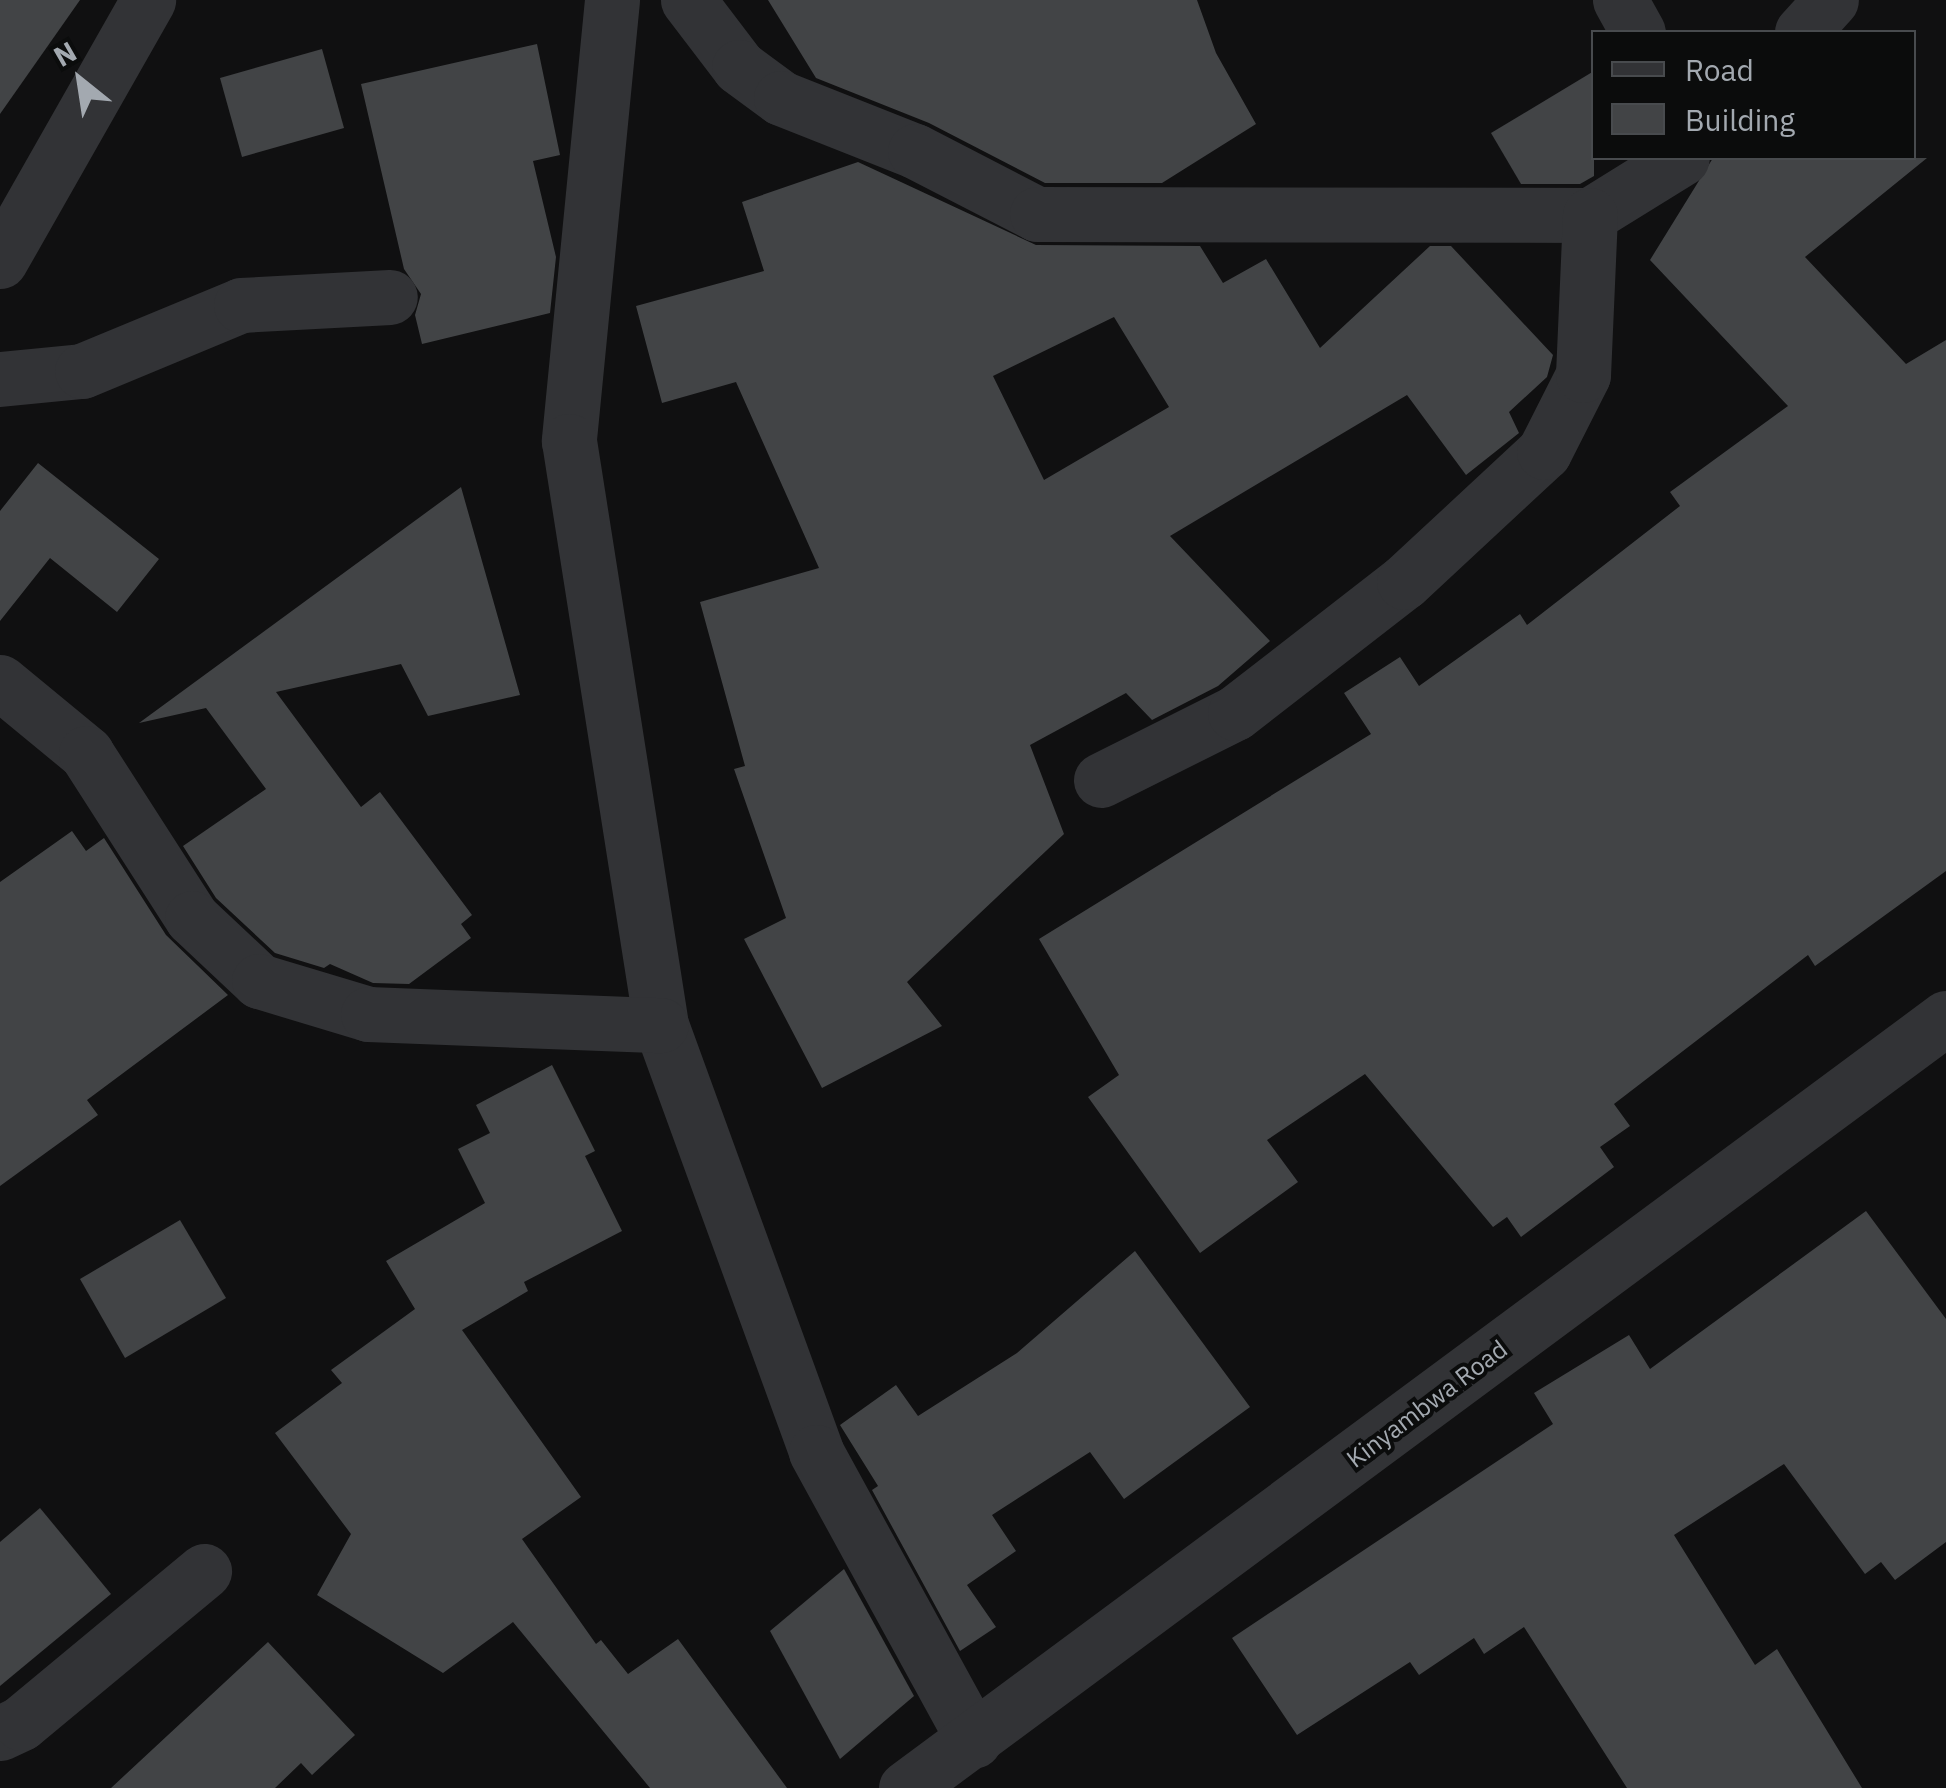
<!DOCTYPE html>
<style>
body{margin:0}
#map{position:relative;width:1946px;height:1788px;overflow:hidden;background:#101011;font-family:"IBM Plex Sans",sans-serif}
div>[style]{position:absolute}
.building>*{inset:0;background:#424446}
.minor>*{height:55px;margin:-27.5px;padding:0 27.5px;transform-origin:27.5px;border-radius:27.5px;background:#323336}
.tertiary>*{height:55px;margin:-27.5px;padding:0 27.5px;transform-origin:27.5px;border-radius:27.5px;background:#323336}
span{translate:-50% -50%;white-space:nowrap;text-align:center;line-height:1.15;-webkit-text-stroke:8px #0b0c0c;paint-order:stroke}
.street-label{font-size:25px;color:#a3a9b0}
.legend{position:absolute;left:1591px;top:30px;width:325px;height:130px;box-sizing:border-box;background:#0b0c0c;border:2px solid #484b4e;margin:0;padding:12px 18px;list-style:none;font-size:30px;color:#a3a9b0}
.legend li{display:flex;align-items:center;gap:20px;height:50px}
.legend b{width:50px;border:2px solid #484b4e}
.north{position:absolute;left:30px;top:30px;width:100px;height:100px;-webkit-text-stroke:8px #0b0c0c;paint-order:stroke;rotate:330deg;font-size:28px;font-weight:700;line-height:40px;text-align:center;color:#a3a9b0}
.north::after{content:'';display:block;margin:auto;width:35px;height:45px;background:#a3a9b0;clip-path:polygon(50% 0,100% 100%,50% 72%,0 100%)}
</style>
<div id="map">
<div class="building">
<div style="clip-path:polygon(0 0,80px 0,0 114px)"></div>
<div style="clip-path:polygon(768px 0,1197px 0,1216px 53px,1256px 124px,1162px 183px,1045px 183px,929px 123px,816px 78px)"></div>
<div style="clip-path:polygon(537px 44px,560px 155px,533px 161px,556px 257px,550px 313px,422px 344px,415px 315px,421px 294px,404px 269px,361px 84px)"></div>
<div style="clip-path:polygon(322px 49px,344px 128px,242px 157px,220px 78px)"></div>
<div style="clip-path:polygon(1594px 71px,1594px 176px,1580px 184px,1521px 184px,1491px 133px)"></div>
<div style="clip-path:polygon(1713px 158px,1927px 158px,1805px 257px,1906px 364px,1946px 340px,1946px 871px,1815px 966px,1808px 955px,1614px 1104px,1630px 1126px,1600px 1147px,1614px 1167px,1521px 1237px,1507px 1217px,1493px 1227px,1365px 1074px,1267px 1140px,1298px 1182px,1200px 1253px,1088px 1097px,1119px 1075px,1039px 939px,1371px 734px,1344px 693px,1400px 657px,1419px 686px,1520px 614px,1527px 625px,1680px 506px,1670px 492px,1788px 406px,1650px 260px)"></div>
<div style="clip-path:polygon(evenodd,858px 162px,1036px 245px,1200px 246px,1223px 283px,1266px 259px,1320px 348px,1430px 246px,1451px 246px,1553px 355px,1547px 377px,1509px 412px,1519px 433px,1466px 475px,1407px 395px,1170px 536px,1270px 641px,1218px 686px,1152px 720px,1126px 693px,1030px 745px,1064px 834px,907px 982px,942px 1026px,822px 1088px,744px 939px,786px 918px,734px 769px,745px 766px,700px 602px,819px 568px,736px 382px,662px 403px,636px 306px,764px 271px,742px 202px,858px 162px,1114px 317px,1169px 407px,1044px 480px,993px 376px,1114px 317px)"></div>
<div style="clip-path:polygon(38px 463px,159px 559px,117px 612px,50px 558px,0 621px,0 511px)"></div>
<div style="clip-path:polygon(461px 487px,520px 695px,428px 716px,401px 664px,276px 692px,361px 807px,380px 792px,472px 915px,461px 924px,471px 938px,409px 984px,373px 983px,330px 964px,324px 968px,275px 953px,216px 898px,183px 846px,266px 789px,206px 708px,139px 723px)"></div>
<div style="clip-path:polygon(72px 831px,86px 851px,104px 838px,166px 935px,228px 995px,87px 1100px,98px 1115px,0 1186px,0 882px)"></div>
<div style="clip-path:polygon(552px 1065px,595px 1151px,585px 1156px,622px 1231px,524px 1282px,528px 1291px,462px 1330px,581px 1497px,522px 1539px,596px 1644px,601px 1640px,628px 1674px,678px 1639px,787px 1788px,650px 1788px,513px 1622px,443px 1673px,317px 1595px,351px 1534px,275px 1433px,342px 1383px,331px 1370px,415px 1309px,386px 1261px,485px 1203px,458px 1149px,490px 1133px,476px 1105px)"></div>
<div style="clip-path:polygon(1866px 1211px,1946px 1319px,1946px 1542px,1895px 1580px,1881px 1562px,1865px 1574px,1784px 1464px,1674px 1535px,1755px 1665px,1777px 1649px,1862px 1788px,1627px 1788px,1524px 1627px,1484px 1654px,1474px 1638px,1419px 1675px,1410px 1662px,1297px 1735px,1232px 1638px,1553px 1424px,1534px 1393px,1629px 1335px,1650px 1369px)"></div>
<div style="clip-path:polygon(180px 1220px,226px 1298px,125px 1358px,80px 1279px)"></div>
<div style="clip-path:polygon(1135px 1251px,1250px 1407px,1124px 1499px,1090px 1452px,992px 1515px,1016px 1551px,967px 1585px,996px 1627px,960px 1651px,872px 1490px,878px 1486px,840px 1425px,896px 1385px,918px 1416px,1017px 1353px)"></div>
<div style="clip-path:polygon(40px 1508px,111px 1594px,0 1686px,0 1542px)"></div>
<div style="clip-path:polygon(844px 1569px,914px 1696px,840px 1759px,770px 1631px)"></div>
<div style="clip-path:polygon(268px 1642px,355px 1735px,312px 1775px,301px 1763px,275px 1788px,111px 1788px)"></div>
</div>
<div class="minor">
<div style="left:612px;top:0;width:443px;rotate:95.6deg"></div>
<div style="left:569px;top:441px;width:591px;rotate:81.05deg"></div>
<div style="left:661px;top:1025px;width:454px;rotate:70deg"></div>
<div style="left:816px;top:1452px;width:329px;rotate:61.3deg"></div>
<div style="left:688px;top:0;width:84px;rotate:52.7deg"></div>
<div style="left:739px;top:67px;width:52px;rotate:36.4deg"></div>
<div style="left:781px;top:98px;width:144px;rotate:21.6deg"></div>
<div style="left:915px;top:151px;width:137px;rotate:27.3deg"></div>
<div style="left:1037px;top:214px;width:553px;rotate:0.1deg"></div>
<div style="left:1590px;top:215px;width:108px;rotate:-31.8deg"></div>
<div style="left:1620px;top:0;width:37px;rotate:61deg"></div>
<div style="left:1802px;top:32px;width:43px;rotate:-47.8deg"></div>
<div style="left:0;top:261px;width:300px;rotate:-60.4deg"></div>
<div style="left:0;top:379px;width:82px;rotate:-5.6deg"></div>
<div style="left:82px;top:371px;width:172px;rotate:-22.5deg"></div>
<div style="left:241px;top:305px;width:149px;rotate:-3.1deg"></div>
<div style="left:0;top:682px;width:112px;rotate:39.5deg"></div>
<div style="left:86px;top:753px;width:196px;rotate:57.3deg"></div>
<div style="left:192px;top:918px;width:92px;rotate:43.2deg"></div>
<div style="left:259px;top:981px;width:114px;rotate:16.8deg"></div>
<div style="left:368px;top:1014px;width:293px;rotate:2.2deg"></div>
<div style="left:1101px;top:780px;width:150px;rotate:-26.6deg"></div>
<div style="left:1235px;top:713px;width:214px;rotate:-37.8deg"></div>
<div style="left:1404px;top:582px;width:191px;rotate:-42.9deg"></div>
<div style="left:1544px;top:452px;width:86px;rotate:-63.1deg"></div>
<div style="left:1583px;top:375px;width:160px;rotate:-87.5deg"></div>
<div style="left:0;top:1733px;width:23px;rotate:-25deg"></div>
<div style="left:21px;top:1723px;width:238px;rotate:-39.7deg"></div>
</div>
<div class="tertiary">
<div style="left:906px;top:1788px;width:1294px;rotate:-36.52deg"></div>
</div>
<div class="street-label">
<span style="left:1427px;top:1404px;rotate:-37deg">Kinyambwa Road</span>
</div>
<ul class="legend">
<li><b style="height:12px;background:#323336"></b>Road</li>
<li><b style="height:28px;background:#424446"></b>Building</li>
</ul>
<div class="north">N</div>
</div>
